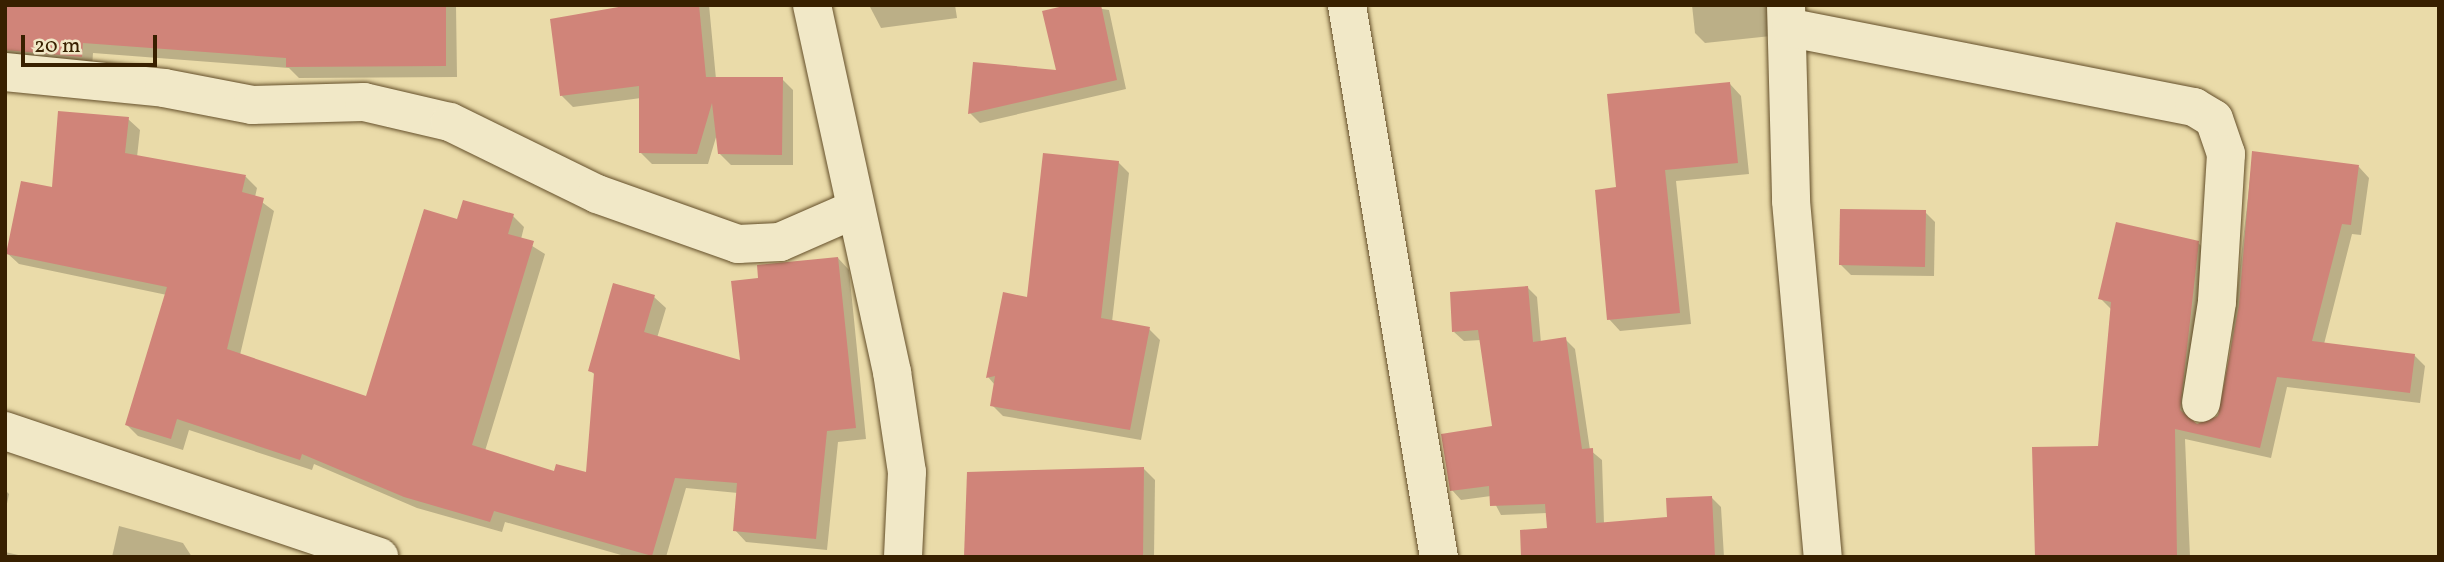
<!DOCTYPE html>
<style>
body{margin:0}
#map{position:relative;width:2444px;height:562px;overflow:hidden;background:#eadba9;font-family:Vollkorn,serif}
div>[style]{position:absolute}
.shadow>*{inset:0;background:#0003}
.building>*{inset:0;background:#d08479}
.roads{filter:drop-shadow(0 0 2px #644f2a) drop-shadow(0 0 2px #644f2a)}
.street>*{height:38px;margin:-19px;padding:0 19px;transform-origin:19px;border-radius:19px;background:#f1e8c7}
span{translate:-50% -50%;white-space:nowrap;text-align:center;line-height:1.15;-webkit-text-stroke:5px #f1e8c7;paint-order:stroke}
.frame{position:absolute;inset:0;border:7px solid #382000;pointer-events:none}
.scale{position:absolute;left:21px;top:35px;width:136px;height:32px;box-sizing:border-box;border:4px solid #382000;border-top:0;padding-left:9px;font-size:21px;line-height:24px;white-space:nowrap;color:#382000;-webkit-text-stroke:5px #f1e8c7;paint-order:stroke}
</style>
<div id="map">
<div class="shadow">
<div style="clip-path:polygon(5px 5px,456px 5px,457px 77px,299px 78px,289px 68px,93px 53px,92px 67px,5px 61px)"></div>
<div style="clip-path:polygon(632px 5px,709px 5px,716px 79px,782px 79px,793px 90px,793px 165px,731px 165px,719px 153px,717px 134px,708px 164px,652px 164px,641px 153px,641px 98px,573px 107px,561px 95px)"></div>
<div style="clip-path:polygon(869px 5px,955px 5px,957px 18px,881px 28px)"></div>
<div style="clip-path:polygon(1076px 5px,1109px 10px,1126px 89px,980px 123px,970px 113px,1058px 72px)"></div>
<div style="clip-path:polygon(1692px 5px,1768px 5px,1771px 36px,1705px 43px,1695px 33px)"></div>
<div style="clip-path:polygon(1730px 84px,1741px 96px,1749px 174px,1676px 181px,1691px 324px,1620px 331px,1609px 319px,1618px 189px)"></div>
<div style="clip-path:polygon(128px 119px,140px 130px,137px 157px,246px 177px,257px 188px,255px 197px,274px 211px,240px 355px,368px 398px,458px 221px,513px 216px,524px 227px,521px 239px,545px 254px,485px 451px,555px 473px,587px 474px,596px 376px,590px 370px,654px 297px,666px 308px,657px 338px,742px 363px,760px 280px,838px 258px,849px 270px,866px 439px,838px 442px,827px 550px,746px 542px,735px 530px,738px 493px,686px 488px,666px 557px,628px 557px,505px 522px,502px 532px,417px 508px,314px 464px,312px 470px,189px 430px,183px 450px,138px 436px,127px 425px,167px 295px,19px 264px,7px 253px,54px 189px)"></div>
<div style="clip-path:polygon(2253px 153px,2359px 167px,2369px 178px,2361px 235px,2352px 234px,2324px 344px,2414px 355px,2425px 366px,2420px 403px,2287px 387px,2271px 458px,2185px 439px,2190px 557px,2037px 557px,2099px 447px,2111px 309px,2100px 298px,2198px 243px,2209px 253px,2189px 412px,2193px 423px,2209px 425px,2224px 407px)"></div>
<div style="clip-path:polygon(1118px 162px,1129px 173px,1112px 322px,1149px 329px,1160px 340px,1141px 440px,1003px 416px,992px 405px,995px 385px,988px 377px,1028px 299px)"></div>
<div style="clip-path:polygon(1925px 212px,1935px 222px,1934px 276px,1851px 275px,1841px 265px)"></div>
<div style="clip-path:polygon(1527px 287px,1537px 297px,1541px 343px,1565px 339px,1575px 349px,1590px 450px,1602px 460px,1604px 524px,1669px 519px,1712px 498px,1721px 507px,1724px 557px,1551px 557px,1547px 513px,1501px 515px,1491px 496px,1461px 500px,1452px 490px,1494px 428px,1481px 340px,1464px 341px,1454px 332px)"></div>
<div style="clip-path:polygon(1143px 468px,1155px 480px,1154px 557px,966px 557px)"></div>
<div style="clip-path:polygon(5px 490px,9px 494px,5px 513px)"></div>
<div style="clip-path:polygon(119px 526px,183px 543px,192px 557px,112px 557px)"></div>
<div style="clip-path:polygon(5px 552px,27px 557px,5px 557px)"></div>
</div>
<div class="building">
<div style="clip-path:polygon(5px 5px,446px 5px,446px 66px,286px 67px,286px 58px,83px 43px,82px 57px,5px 50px)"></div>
<div style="clip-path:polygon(630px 5px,699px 5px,706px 77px,783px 77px,782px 155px,718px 154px,712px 103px,697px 154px,639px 153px,639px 86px,560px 96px,550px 19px)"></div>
<div style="clip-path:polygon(1068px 5px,1101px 5px,1117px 80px,968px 114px,973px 62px,1056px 70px,1042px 11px)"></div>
<div style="clip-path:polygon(1730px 82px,1738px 163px,1665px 170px,1680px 313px,1607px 320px,1595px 190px,1616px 187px,1607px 94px)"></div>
<div style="clip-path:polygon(58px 111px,129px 117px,125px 153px,246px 175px,242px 192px,264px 198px,227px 349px,366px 396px,424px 209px,457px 219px,463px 200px,514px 214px,508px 234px,534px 241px,472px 445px,554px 471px,556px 464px,586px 472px,594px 373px,588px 371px,613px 283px,655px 295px,644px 332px,740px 360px,731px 281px,758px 278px,757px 265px,838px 257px,856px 428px,827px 431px,816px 539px,733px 531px,737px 483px,675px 478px,652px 556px,494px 511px,490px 522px,404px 497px,302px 454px,300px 460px,177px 419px,171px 439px,125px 425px,167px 287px,6px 254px,21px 181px,52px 187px)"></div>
<div style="clip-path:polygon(2252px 151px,2359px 165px,2351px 225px,2342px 224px,2312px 341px,2415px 354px,2410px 393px,2277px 377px,2260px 448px,2175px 429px,2177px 557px,2035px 557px,2032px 447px,2098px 446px,2111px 302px,2098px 299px,2116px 222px,2199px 241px,2180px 410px,2197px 424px,2218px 416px,2239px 305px)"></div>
<div style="clip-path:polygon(1043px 153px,1119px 161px,1101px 318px,1150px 327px,1130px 430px,990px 406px,995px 376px,986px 378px,1003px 292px,1027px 297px)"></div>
<div style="clip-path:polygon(1840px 209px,1926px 210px,1925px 267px,1839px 265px)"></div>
<div style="clip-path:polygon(1528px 286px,1533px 342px,1566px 337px,1582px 449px,1593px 448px,1596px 523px,1667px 517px,1666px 498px,1712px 496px,1715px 557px,1521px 557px,1520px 530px,1547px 528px,1545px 504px,1490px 506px,1489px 486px,1450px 491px,1441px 434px,1492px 426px,1478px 330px,1452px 332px,1450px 292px)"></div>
<div style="clip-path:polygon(1144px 467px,1143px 557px,964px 557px,967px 472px)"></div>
</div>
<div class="roads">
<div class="street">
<div style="left:812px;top:5px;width:376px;rotate:77.7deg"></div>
<div style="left:892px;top:372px;width:101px;rotate:81.5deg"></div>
<div style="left:907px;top:472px;width:85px;rotate:92.7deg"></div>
<div style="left:1347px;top:5px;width:560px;rotate:80.54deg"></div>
<div style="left:1786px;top:5px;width:196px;rotate:88.5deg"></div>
<div style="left:1791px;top:201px;width:357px;rotate:84.9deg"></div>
<div style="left:1791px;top:28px;width:411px;rotate:11.1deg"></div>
<div style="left:2194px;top:107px;width:23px;rotate:31deg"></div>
<div style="left:2214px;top:119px;width:37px;rotate:71deg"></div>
<div style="left:2226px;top:154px;width:148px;rotate:93.5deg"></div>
<div style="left:2217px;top:302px;width:102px;rotate:99deg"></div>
<div style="left:5px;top:72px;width:160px;rotate:5.7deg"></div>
<div style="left:164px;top:88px;width:90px;rotate:10.9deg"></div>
<div style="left:252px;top:105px;width:112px;rotate:-1.5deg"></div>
<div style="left:364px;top:102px;width:88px;rotate:13.1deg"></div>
<div style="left:450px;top:122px;width:164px;rotate:26.1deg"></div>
<div style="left:597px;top:194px;width:150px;rotate:19.5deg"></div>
<div style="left:738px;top:244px;width:42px;rotate:-2.7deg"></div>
<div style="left:780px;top:242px;width:82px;rotate:-23.7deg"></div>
<div style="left:5px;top:431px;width:395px;rotate:18.6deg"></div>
</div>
</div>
<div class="frame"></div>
<div class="scale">20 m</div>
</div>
